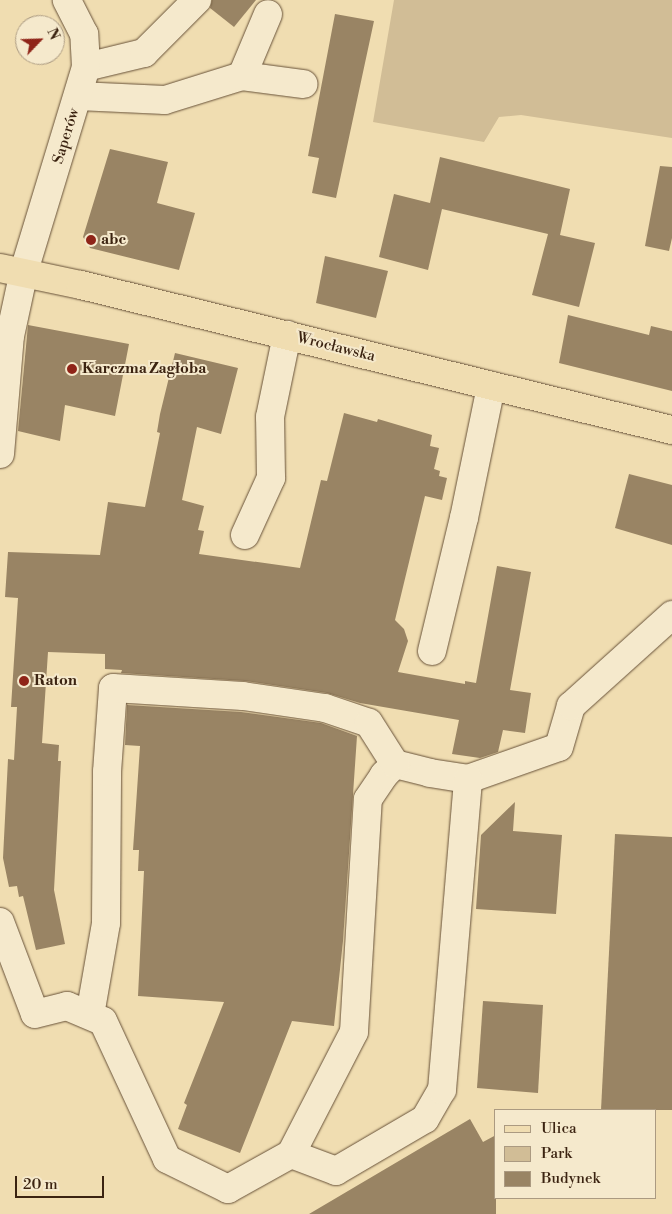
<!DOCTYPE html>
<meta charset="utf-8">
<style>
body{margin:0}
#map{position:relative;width:672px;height:1214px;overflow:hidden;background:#f0ddb1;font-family:"Libre Bodoni",serif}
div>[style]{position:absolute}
.green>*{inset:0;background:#d1bd96}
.building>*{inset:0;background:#998464}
.roads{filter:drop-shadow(0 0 1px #685239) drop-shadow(0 0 1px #685239)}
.minor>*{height:28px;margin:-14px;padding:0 14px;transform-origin:14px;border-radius:14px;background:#f5e9cc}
.major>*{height:28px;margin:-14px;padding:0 14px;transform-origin:14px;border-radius:14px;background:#f0ddb1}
.dots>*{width:14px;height:14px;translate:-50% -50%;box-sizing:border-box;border:2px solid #f5e9cc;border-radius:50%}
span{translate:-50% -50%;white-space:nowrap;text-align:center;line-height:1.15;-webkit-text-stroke:4px #f5e9cc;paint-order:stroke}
.street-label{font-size:15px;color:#3b2311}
.poi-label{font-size:15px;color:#3b2311;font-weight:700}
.left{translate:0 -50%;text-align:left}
.legend{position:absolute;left:494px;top:1109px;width:162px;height:90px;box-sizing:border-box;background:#f5e9cc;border:1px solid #ab9a81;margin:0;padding:6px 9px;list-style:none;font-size:15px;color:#3b2311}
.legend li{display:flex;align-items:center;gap:10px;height:25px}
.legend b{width:25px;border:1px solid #ab9a81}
.north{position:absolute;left:15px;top:15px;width:50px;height:50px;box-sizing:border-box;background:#f5e9cc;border:1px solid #ab9a81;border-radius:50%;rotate:66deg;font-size:14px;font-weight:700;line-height:20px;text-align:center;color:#3b2311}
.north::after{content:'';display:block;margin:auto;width:18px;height:22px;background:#8f2418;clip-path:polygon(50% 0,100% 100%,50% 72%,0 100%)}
.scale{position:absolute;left:15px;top:1176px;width:89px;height:22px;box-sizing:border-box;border:2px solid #3b2311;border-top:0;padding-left:6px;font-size:15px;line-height:18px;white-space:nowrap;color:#3b2311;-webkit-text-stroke:4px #f5e9cc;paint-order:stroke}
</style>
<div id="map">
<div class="green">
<div style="clip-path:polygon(394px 0,672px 0,672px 138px,521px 115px,499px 117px,484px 142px,373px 122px)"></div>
</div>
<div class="building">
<div style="clip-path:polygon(212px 0,256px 0,234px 27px,210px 8px)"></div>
<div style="clip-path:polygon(335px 14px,374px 21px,336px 198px,312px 193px,319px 158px,308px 156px)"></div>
<div style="clip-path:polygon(110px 149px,168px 162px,157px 203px,195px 213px,179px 270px,90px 248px,83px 237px)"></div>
<div style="clip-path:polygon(440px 157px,570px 189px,560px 235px,595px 243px,579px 307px,532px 295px,548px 234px,442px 209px,428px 270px,379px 257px,394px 194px,430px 203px)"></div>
<div style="clip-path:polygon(660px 166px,672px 167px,672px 238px,669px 251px,645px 246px)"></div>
<div style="clip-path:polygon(325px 256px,388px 271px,376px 318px,316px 303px)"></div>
<div style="clip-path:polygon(568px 315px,649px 335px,651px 326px,672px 331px,672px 391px,559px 363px)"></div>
<div style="clip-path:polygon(28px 325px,129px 344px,115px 416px,65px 405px,60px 441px,18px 431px)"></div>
<div style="clip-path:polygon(175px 353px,238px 368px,221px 434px,197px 427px,182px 500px,204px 506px,198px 530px,204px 531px,199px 554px,300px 568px,321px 480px,327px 481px,344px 413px,377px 422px,378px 419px,432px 435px,430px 446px,439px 448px,434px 469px,440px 471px,439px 476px,447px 478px,442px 500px,425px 496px,395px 620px,404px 629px,408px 641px,398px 672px,465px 684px,465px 681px,476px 683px,497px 566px,531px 572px,510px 690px,531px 693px,525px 733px,503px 730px,498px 752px,480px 758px,452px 754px,459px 720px,360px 703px,327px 693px,245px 681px,121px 673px,122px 670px,105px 669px,105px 654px,48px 652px,42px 743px,59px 745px,58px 761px,61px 761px,54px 890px,65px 944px,36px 950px,23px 896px,19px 897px,17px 886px,9px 887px,3px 858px,8px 759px,14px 760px,17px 707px,11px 707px,18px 598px,5px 597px,8px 552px,100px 555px,108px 502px,145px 507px,160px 433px,157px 432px,160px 414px)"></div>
<div style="clip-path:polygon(629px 474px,672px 485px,672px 545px,615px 528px)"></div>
<div style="clip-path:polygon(127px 705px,241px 712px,321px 723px,357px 736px,343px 941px,334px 1026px,292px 1021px,240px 1153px,178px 1129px,187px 1105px,184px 1103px,224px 1002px,138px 996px,144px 871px,138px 871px,139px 850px,133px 850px,140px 746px,125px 745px)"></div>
<div style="clip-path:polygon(515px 802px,513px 831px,562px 835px,556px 914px,476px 909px,481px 835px)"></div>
<div style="clip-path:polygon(615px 834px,672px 837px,672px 1110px,601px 1110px)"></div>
<div style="clip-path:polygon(483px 1001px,543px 1005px,538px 1093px,477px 1088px)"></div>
<div style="clip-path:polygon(470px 1119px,483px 1142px,496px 1135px,496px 1214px,309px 1214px)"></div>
</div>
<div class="roads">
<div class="minor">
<div style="left:86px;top:67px;width:60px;rotate:-13.6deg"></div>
<div style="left:144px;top:53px;width:75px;rotate:-45deg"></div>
<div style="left:242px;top:76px;width:62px;rotate:7.5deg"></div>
<div style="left:78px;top:96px;width:87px;rotate:2.6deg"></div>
<div style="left:165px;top:100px;width:81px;rotate:-17.3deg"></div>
<div style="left:242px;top:76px;width:67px;rotate:-67.2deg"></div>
<div style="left:0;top:454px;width:118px;rotate:-85.2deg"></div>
<div style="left:10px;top:336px;width:66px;rotate:-77.8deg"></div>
<div style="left:24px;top:271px;width:213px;rotate:-73.1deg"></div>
<div style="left:86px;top:67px;width:33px;rotate:-93deg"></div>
<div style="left:84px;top:34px;width:38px;rotate:-117deg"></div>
<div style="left:245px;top:535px;width:63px;rotate:-65.5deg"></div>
<div style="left:271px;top:478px;width:61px;rotate:-90.9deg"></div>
<div style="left:270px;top:417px;width:84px;rotate:-78.3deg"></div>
<div style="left:432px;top:651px;width:137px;rotate:-76.5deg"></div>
<div style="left:464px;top:518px;width:135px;rotate:-78.4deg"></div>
<div style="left:0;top:922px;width:98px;rotate:69.2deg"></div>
<div style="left:35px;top:1014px;width:33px;rotate:-14deg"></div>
<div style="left:67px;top:1006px;width:39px;rotate:23deg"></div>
<div style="left:103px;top:1021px;width:152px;rotate:65.1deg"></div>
<div style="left:167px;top:1159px;width:68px;rotate:26.2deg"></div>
<div style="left:228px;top:1189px;width:72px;rotate:-29.1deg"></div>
<div style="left:291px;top:1154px;width:137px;rotate:-62.7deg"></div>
<div style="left:354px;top:1032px;width:233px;rotate:-86.6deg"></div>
<div style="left:368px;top:799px;width:29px;rotate:-56deg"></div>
<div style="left:384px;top:775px;width:16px;rotate:-45deg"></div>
<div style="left:395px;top:764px;width:36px;rotate:14deg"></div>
<div style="left:430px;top:773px;width:38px;rotate:9deg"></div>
<div style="left:468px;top:779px;width:96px;rotate:-19.4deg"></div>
<div style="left:559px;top:747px;width:43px;rotate:-73.7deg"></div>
<div style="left:571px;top:706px;width:136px;rotate:-42deg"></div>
<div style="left:90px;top:1015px;width:93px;rotate:-80.1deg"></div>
<div style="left:106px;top:923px;width:151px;rotate:-89.6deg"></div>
<div style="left:107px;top:772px;width:84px;rotate:-85.9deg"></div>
<div style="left:113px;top:688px;width:130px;rotate:3.5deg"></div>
<div style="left:243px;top:696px;width:83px;rotate:8.3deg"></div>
<div style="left:325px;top:708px;width:46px;rotate:18.8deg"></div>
<div style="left:369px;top:723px;width:49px;rotate:57.6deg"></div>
<div style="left:291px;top:1154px;width:48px;rotate:20.7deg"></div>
<div style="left:336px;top:1171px;width:103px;rotate:-30.3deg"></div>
<div style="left:425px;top:1119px;width:34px;rotate:-60deg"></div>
<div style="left:442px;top:1090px;width:312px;rotate:-85.2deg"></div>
</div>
<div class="major">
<div style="left:0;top:268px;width:83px;rotate:11.9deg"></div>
<div style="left:81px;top:285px;width:609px;rotate:13.79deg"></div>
</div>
</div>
<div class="dots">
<div style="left:91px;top:240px;background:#8f2418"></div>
<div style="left:72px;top:369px;background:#8f2418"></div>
<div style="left:24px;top:681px;background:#8f2418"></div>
</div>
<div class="street-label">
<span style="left:66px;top:136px;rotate:-73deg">Saperów</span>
<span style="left:336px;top:347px;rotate:14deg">Wrocławska</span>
</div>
<div class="poi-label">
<span class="left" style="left:101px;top:240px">abc</span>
<span class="left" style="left:82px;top:369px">Karczma Zagłoba</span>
<span class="left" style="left:34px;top:681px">Raton</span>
</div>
<ul class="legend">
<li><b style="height:6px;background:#f0ddb1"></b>Ulica</li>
<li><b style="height:14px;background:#d1bd96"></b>Park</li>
<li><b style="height:14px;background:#998464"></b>Budynek</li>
</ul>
<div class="north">N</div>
<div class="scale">20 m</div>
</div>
